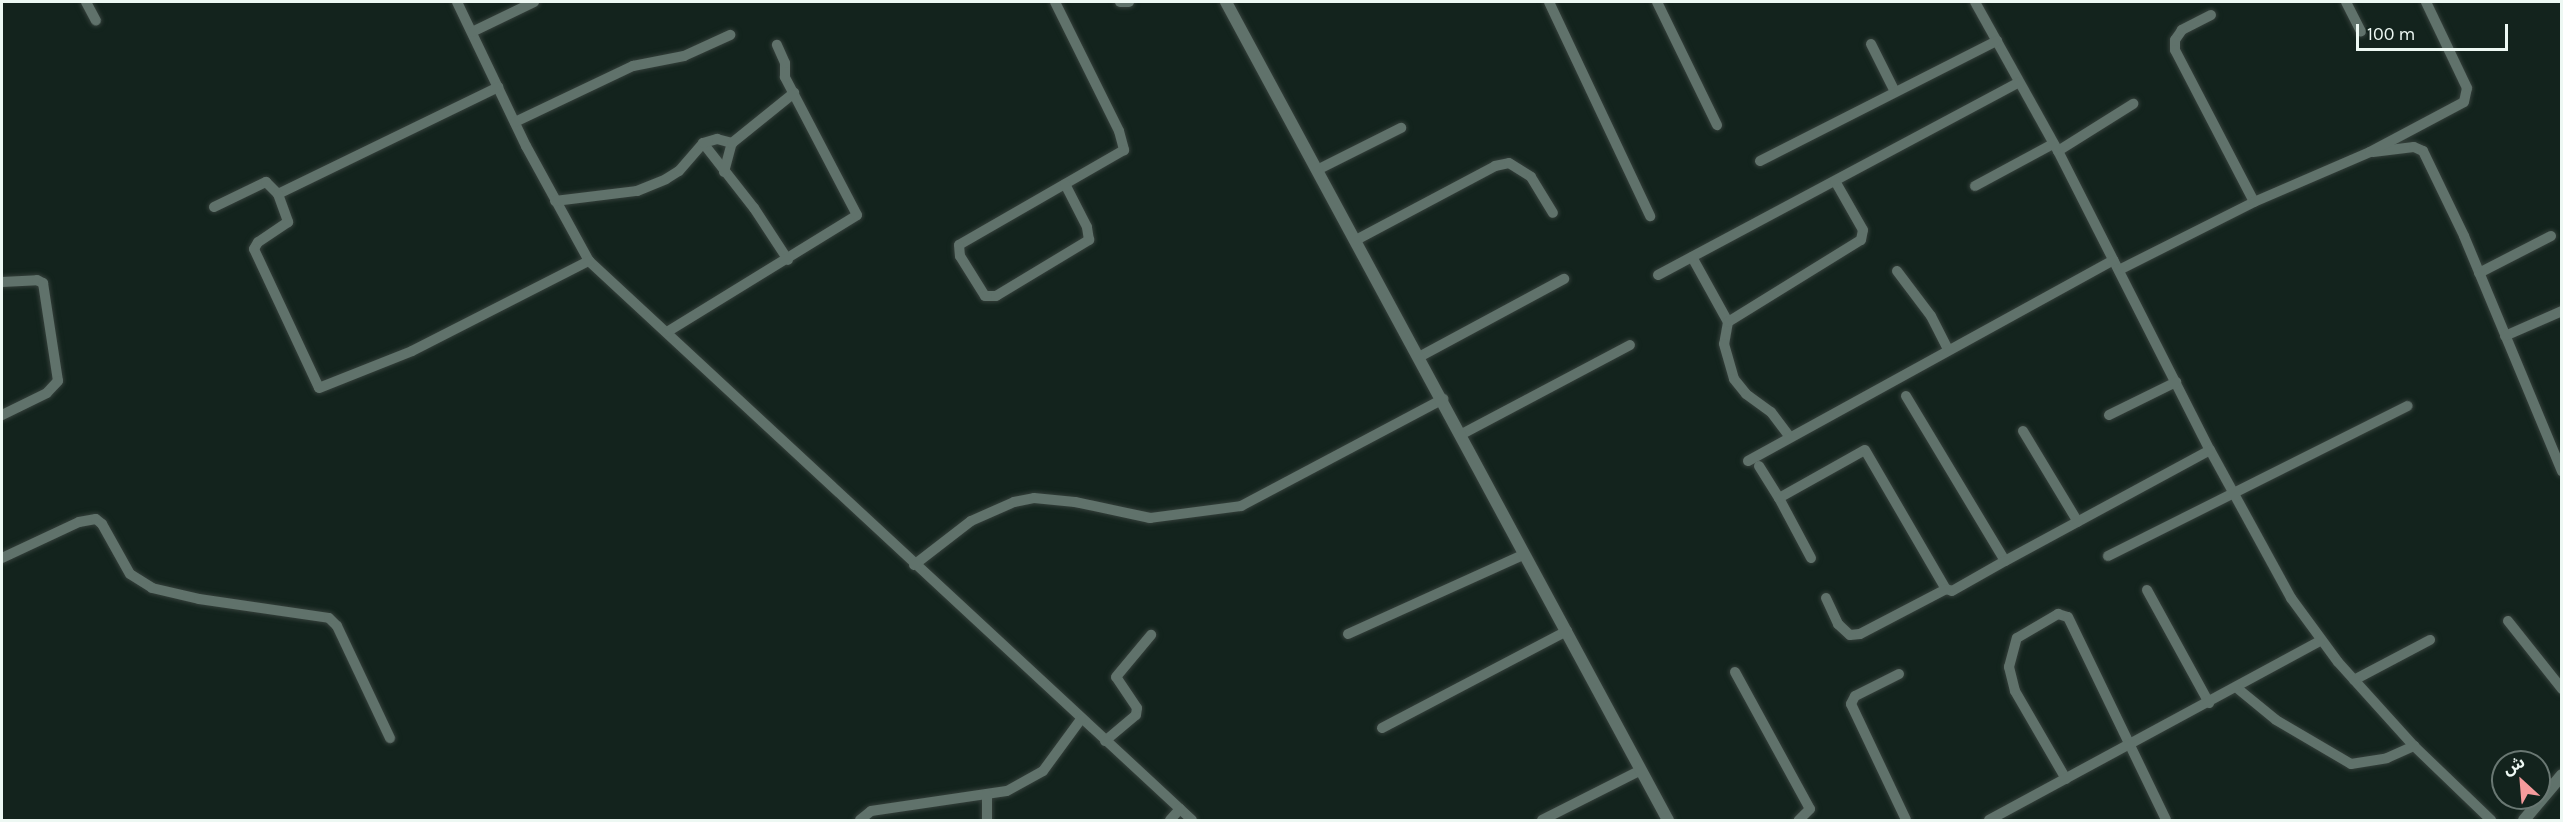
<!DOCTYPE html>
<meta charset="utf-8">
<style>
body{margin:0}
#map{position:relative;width:2563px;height:822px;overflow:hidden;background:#13231d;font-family:Karla,"Noto Sans Arabic",sans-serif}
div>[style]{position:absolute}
.roads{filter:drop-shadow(0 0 2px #35403b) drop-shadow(0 0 2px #35403b)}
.minor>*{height:10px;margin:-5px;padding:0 5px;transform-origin:5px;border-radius:5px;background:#60726b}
.tertiary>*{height:12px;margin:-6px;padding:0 6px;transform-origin:6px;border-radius:6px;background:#60726b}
span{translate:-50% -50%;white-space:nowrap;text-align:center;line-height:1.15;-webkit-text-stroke:4.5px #13231d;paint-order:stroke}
.frame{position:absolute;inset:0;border:3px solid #edf8f3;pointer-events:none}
.north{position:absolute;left:2491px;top:750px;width:60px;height:60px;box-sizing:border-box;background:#13231d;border:2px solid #6a7873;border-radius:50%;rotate:334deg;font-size:16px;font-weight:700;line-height:24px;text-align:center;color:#edf8f3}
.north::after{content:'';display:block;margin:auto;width:21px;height:27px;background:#f59b9c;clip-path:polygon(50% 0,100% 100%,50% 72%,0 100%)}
.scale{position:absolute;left:2356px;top:24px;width:152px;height:27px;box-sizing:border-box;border:3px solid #edf8f3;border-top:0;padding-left:8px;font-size:18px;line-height:21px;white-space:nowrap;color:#edf8f3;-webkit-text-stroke:4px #13231d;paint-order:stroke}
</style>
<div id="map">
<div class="roads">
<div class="minor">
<div style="left:86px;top:2px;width:21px;rotate:62deg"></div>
<div style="left:457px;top:2px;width:160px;rotate:64.4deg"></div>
<div style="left:526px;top:146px;width:131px;rotate:61.3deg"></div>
<div style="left:589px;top:261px;width:822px;rotate:42.83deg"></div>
<div style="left:1055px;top:2px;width:144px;rotate:63.6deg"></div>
<div style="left:1119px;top:131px;width:20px;rotate:75deg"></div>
<div style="left:1124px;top:150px;width:190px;rotate:150.1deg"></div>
<div style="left:959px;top:245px;width:11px;rotate:85deg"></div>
<div style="left:960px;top:256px;width:47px;rotate:58deg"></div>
<div style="left:985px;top:296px;width:11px"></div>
<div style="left:996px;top:296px;width:109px;rotate:-31.1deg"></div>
<div style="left:1089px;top:240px;width:13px;rotate:-99deg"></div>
<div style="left:1087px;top:227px;width:48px;rotate:-117.1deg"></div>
<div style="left:1120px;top:2px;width:9px"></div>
<div style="left:1549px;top:2px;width:237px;rotate:64.7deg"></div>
<div style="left:1657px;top:2px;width:137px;rotate:64deg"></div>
<div style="left:1975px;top:2px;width:171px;rotate:60.9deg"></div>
<div style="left:2058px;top:151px;width:335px;rotate:63.1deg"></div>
<div style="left:2210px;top:450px;width:169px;rotate:61.3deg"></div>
<div style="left:2291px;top:598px;width:79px;rotate:53.7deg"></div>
<div style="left:2338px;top:662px;width:113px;rotate:47.9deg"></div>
<div style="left:2414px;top:746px;width:107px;rotate:43.9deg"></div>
<div style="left:2346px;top:2px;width:33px;rotate:63deg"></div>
<div style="left:2211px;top:15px;width:33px;rotate:153deg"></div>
<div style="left:2182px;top:30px;width:12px;rotate:125deg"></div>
<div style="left:2175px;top:40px;width:10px;rotate:90deg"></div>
<div style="left:2175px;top:50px;width:171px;rotate:62.5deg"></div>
<div style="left:472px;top:32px;width:69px;rotate:-25.8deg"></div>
<div style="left:1871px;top:44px;width:51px;rotate:63.4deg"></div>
<div style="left:515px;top:122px;width:131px;rotate:-25.4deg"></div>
<div style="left:633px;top:66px;width:52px;rotate:-11.1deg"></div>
<div style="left:684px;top:56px;width:51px;rotate:-24.5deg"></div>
<div style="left:703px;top:143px;width:83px;rotate:51.9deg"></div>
<div style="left:754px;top:208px;width:62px;rotate:56.8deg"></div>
<div style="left:2058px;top:151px;width:89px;rotate:-32.1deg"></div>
<div style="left:2373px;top:152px;width:41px;rotate:-7deg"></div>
<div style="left:2414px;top:147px;width:10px;rotate:24deg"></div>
<div style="left:2423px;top:151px;width:94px;rotate:64.2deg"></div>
<div style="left:2464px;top:236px;width:255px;rotate:67.4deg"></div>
<div style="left:1760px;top:161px;width:266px;rotate:-26.9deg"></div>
<div style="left:1319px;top:169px;width:92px;rotate:-26.6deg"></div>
<div style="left:724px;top:172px;width:30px;rotate:-75deg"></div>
<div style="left:1975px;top:186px;width:89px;rotate:-28.3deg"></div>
<div style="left:278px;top:194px;width:245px;rotate:-25.9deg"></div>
<div style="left:555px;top:201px;width:83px;rotate:-7deg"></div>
<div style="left:637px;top:191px;width:31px;rotate:-22deg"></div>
<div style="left:666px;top:179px;width:15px;rotate:-32deg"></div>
<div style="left:679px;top:171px;width:37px;rotate:-49deg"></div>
<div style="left:703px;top:143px;width:15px;rotate:-16deg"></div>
<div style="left:717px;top:139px;width:16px;rotate:15deg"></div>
<div style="left:732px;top:143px;width:80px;rotate:-38.9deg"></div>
<div style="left:214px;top:207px;width:58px;rotate:-25.7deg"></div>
<div style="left:266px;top:182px;width:17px;rotate:45deg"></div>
<div style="left:278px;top:194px;width:30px;rotate:70deg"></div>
<div style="left:288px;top:222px;width:36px;rotate:146deg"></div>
<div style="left:258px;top:242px;width:8px;rotate:120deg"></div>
<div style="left:254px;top:249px;width:153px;rotate:64.9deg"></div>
<div style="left:319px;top:388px;width:100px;rotate:-21.7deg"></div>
<div style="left:412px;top:351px;width:199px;rotate:-27deg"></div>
<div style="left:1356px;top:240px;width:157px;rotate:-28deg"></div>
<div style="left:1495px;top:166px;width:14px;rotate:-12deg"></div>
<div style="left:1509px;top:163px;width:26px;rotate:32deg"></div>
<div style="left:1531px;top:177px;width:42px;rotate:58.6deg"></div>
<div style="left:1692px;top:257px;width:74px;rotate:61deg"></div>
<div style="left:1728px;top:322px;width:22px;rotate:100deg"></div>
<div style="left:1724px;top:344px;width:36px;rotate:74deg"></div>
<div style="left:1734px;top:379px;width:19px;rotate:51deg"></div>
<div style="left:1746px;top:394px;width:31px;rotate:36deg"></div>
<div style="left:1771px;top:412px;width:31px;rotate:53deg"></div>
<div style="left:2119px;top:270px;width:151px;rotate:-26.7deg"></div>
<div style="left:2254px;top:202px;width:126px;rotate:-23.3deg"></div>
<div style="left:2370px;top:152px;width:106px;rotate:-28deg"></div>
<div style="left:2464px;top:102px;width:14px;rotate:-78deg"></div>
<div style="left:2467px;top:88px;width:95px;rotate:-115.5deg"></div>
<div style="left:1897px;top:271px;width:56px;rotate:52.9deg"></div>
<div style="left:1931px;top:316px;width:37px;rotate:63deg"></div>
<div style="left:2479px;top:273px;width:81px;rotate:-27.2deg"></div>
<div style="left:1658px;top:275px;width:409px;rotate:-28.1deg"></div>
<div style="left:2px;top:282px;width:35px;rotate:-3deg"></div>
<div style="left:37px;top:280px;width:7px;rotate:27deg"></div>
<div style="left:43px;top:283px;width:99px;rotate:81.3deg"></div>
<div style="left:58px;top:381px;width:16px;rotate:133deg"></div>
<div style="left:47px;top:393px;width:50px;rotate:153.9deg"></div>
<div style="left:1728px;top:322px;width:156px;rotate:-31.7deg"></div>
<div style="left:1861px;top:240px;width:10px;rotate:-79deg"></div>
<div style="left:1863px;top:230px;width:56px;rotate:-119.7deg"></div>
<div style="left:667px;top:332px;width:223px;rotate:-31.6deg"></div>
<div style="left:857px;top:215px;width:156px;rotate:-117.6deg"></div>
<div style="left:785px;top:77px;width:14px;rotate:-90deg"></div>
<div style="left:785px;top:63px;width:20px;rotate:-114deg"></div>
<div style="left:2505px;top:336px;width:62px;rotate:-23.7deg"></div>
<div style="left:1419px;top:357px;width:165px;rotate:-28.3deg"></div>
<div style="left:1906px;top:396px;width:192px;rotate:59deg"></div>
<div style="left:2005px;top:561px;width:233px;rotate:-28.4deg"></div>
<div style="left:2109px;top:415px;width:75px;rotate:-26.2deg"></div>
<div style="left:2023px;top:431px;width:106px;rotate:58.9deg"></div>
<div style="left:1462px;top:434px;width:190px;rotate:-27.9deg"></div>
<div style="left:1748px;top:461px;width:417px;rotate:-28.8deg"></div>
<div style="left:1759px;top:466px;width:38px;rotate:58deg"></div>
<div style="left:2108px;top:556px;width:335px;rotate:-26.6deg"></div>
<div style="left:2px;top:558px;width:85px;rotate:-25.1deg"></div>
<div style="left:79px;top:522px;width:17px;rotate:-10deg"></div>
<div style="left:96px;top:519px;width:8px;rotate:40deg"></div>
<div style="left:102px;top:524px;width:57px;rotate:60.8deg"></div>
<div style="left:130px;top:574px;width:26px;rotate:32deg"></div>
<div style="left:152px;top:588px;width:48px;rotate:13.2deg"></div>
<div style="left:199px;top:599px;width:131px;rotate:8.3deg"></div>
<div style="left:329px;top:618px;width:11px;rotate:45deg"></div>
<div style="left:337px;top:626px;width:124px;rotate:64.7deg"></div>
<div style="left:1811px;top:558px;width:68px;rotate:-118.1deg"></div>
<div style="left:1779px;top:498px;width:98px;rotate:-29.2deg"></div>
<div style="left:1865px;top:450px;width:161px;rotate:59.8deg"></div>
<div style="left:1946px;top:589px;width:6px;rotate:18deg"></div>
<div style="left:1952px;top:591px;width:61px;rotate:-29.5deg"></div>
<div style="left:914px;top:565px;width:72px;rotate:-37.7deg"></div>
<div style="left:971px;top:521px;width:47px;rotate:-23.8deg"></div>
<div style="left:1014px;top:502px;width:20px;rotate:-11deg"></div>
<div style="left:1034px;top:498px;width:41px;rotate:5.6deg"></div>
<div style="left:1075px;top:502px;width:77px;rotate:12deg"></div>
<div style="left:1150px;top:518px;width:92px;rotate:-7.5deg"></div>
<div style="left:1241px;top:506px;width:229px;rotate:-27.9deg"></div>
<div style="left:2147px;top:590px;width:129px;rotate:61.2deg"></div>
<div style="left:1826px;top:598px;width:29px;rotate:65deg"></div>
<div style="left:1838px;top:624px;width:16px;rotate:43deg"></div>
<div style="left:1850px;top:635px;width:10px;rotate:-6deg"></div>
<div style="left:1860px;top:634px;width:97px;rotate:-27.6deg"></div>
<div style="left:2508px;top:621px;width:87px;rotate:51.5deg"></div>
<div style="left:1348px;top:634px;width:194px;rotate:-24.3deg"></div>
<div style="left:1735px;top:672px;width:156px;rotate:61.3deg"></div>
<div style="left:1810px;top:809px;width:16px;rotate:135deg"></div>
<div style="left:1899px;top:674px;width:49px;rotate:153.4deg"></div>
<div style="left:1855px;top:696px;width:9px;rotate:117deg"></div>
<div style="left:1851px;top:704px;width:128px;rotate:64.6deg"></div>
<div style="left:2354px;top:680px;width:86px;rotate:-27.8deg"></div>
<div style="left:2237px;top:688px;width:50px;rotate:39.4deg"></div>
<div style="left:2276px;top:720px;width:87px;rotate:30.4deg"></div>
<div style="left:2351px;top:764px;width:36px;rotate:-9deg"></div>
<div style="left:2387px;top:758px;width:30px;rotate:-24deg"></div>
<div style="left:1382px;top:728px;width:209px;rotate:-27.7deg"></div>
<div style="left:1105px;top:741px;width:40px;rotate:-40deg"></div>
<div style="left:1136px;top:715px;width:7px;rotate:-82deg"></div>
<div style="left:1137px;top:708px;width:37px;rotate:-124deg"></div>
<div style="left:1116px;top:677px;width:55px;rotate:-50.2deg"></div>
<div style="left:2066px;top:779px;width:102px;rotate:-120.1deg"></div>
<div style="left:2015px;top:691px;width:25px;rotate:-104deg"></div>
<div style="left:2009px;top:667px;width:30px;rotate:-75deg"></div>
<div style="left:2017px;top:638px;width:48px;rotate:-30.3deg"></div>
<div style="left:2058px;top:614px;width:10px;rotate:17deg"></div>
<div style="left:2068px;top:617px;width:225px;rotate:64.2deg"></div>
<div style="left:860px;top:820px;width:14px;rotate:-39deg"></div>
<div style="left:871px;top:811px;width:137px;rotate:-8.4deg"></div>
<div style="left:1007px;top:791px;width:41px;rotate:-29.1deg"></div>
<div style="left:1043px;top:771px;width:64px;rotate:-53.8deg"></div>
<div style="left:987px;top:820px;width:26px;rotate:-90deg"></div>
<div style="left:1170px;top:820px;width:15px;rotate:-48deg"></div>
<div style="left:1542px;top:820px;width:111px;rotate:-26.8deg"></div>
<div style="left:1989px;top:820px;width:376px;rotate:-28.4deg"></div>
</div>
<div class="tertiary">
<div style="left:1226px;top:2px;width:930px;rotate:61.62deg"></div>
<div style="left:2524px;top:820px;width:59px;rotate:-49.8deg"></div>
</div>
</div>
<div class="frame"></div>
<div class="north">ش</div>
<div class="scale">100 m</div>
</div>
